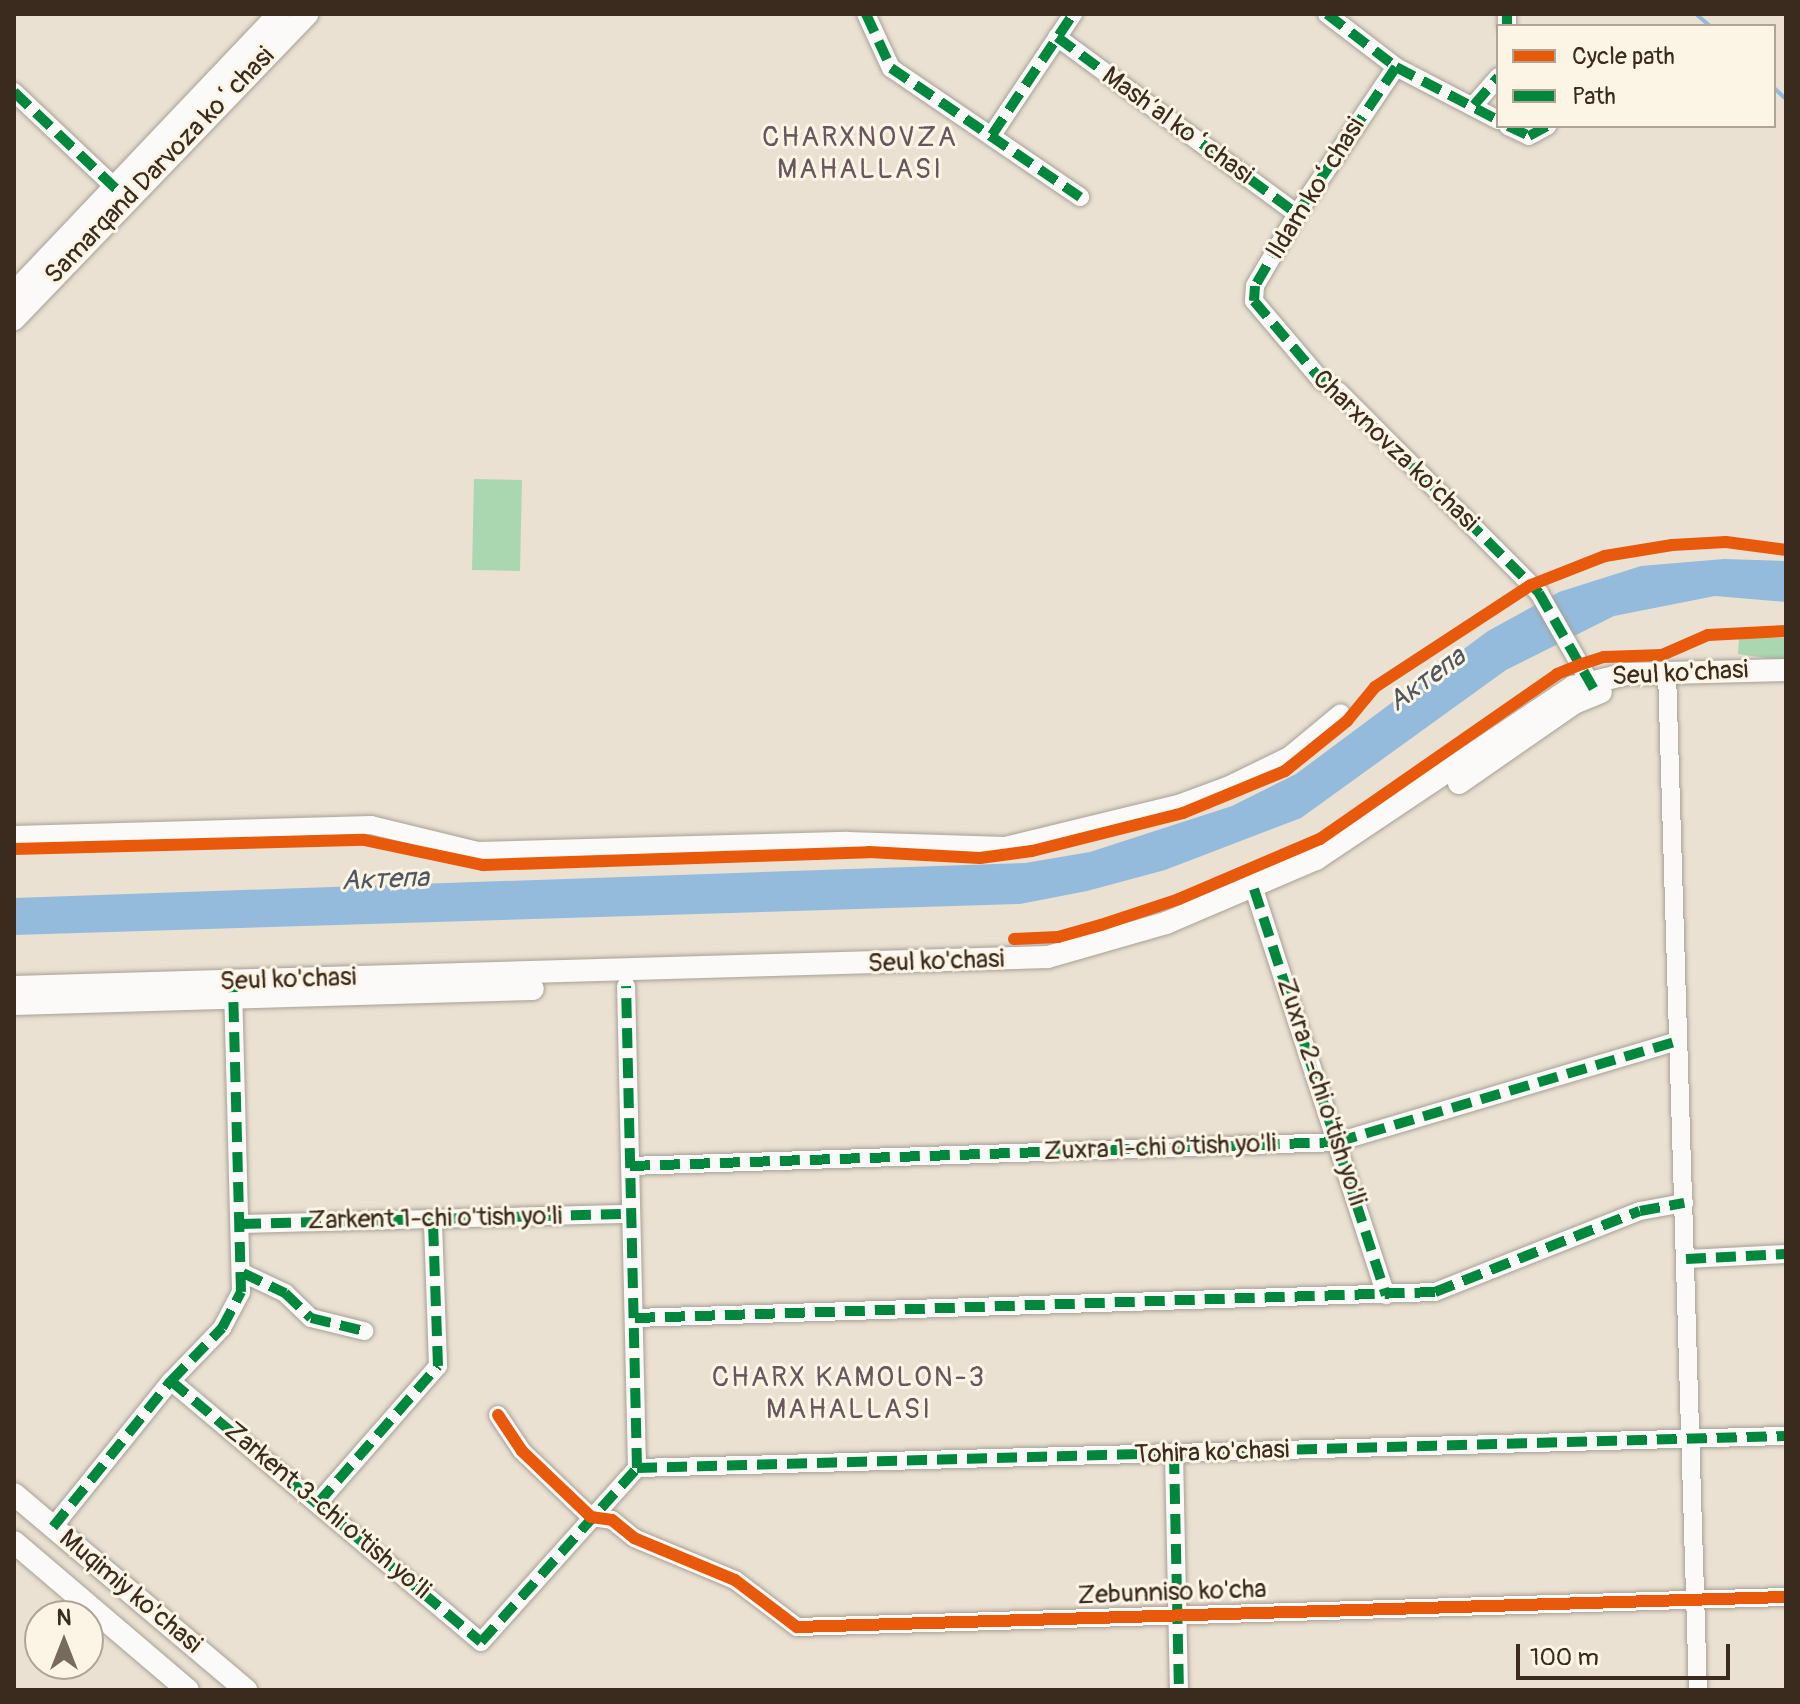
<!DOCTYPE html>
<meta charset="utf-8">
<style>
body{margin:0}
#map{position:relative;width:1800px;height:1704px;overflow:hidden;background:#eae1d2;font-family:Pangolin,sans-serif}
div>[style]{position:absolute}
.green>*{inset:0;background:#abd7b0}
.water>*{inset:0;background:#95bbdc}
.stream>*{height:4px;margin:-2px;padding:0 2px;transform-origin:2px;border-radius:2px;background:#95bbdc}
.roads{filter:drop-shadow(0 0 2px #a7a096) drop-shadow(0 0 2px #a7a096)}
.minor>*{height:18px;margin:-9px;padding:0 9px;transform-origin:9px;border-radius:9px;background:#fcfaf8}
.major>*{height:22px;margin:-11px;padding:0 11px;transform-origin:11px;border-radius:11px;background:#fcfaf8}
.quiet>*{height:10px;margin-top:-5px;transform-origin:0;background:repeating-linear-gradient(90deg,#00873e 0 20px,transparent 0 30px)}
.cycleway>*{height:12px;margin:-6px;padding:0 6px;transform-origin:6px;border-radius:6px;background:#e8590c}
span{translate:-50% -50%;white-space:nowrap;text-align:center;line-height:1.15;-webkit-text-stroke:6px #fcf5e5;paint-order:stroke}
.street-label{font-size:26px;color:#3b2a1e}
.neighbourhood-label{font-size:28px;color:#67565e;letter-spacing:2px}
.water-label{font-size:28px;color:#4e5762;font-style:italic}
.frame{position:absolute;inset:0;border:16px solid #3b2a1e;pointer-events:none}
.legend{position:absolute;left:1496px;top:24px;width:280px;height:104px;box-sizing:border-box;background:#fcf5e5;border:2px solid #afa495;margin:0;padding:10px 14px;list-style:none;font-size:24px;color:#3b2a1e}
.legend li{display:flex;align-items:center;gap:16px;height:40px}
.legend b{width:40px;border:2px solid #afa495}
.north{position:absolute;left:24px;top:1600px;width:80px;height:80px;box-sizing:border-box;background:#fcf5e5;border:2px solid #afa495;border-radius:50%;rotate:0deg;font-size:22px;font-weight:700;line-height:32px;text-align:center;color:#3b2a1e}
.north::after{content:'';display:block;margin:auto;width:28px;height:36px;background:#786a5d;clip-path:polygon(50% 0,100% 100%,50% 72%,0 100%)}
.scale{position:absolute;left:1516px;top:1644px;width:214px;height:36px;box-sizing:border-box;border:4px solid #3b2a1e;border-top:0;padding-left:10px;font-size:24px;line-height:28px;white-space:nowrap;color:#3b2a1e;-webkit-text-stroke:6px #fcf5e5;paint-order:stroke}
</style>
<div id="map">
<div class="green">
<div style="clip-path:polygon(474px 479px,522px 480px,520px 571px,472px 570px)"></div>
<div style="clip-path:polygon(1739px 638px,1786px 638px,1786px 661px,1738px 654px)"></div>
</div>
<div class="water">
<div style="clip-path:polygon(1724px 559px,1786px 561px,1786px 602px,1715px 596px,1614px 616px,1506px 670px,1301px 818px,1165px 870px,1087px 891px,1020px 904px,14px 935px,14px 898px,1025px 863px,1090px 852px,1232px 806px,1296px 774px,1488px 631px,1559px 592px,1641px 566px)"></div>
</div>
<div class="stream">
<div style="left:1696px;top:14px;width:18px;rotate:41deg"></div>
<div style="left:1774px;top:88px;width:16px;rotate:43deg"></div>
</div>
<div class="roads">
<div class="minor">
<div style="left:866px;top:14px;width:60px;rotate:65.2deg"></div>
<div style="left:891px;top:68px;width:229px;rotate:34.3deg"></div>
<div style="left:1327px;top:14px;width:87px;rotate:37.5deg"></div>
<div style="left:1396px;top:67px;width:115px;rotate:27.5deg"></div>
<div style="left:1507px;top:26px;width:12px;rotate:-90deg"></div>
<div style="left:1057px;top:37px;width:298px;rotate:36.4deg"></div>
<div style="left:1396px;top:67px;width:177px;rotate:124deg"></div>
<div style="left:1297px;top:214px;width:83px;rotate:120.3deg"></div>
<div style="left:1255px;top:286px;width:15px;rotate:94deg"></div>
<div style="left:1254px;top:301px;width:104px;rotate:49.7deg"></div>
<div style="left:1321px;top:380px;width:22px;rotate:34deg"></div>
<div style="left:1339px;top:392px;width:284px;rotate:45.1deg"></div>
<div style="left:1539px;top:593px;width:115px;rotate:60.3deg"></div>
<div style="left:14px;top:92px;width:150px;rotate:43.4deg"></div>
<div style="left:1474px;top:105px;width:37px;rotate:-49deg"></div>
<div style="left:1508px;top:126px;width:23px;rotate:25deg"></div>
<div style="left:1529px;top:136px;width:21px;rotate:-29deg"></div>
<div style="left:992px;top:135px;width:146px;rotate:-56.2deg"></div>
<div style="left:1667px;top:672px;width:1018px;rotate:88.26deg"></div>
<div style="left:14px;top:835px;width:357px;rotate:-1.6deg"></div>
<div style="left:371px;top:825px;width:110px;rotate:13.7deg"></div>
<div style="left:478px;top:851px;width:369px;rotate:-1.6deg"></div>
<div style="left:847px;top:841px;width:158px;rotate:1.8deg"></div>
<div style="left:1005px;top:846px;width:181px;rotate:-13.7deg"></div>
<div style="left:1181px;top:803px;width:49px;rotate:-20.3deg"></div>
<div style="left:1227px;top:786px;width:69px;rotate:-25.8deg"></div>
<div style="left:1289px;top:756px;width:67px;rotate:-39.6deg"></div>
<div style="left:1254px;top:889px;width:427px;rotate:72deg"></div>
<div style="left:630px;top:1166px;width:707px;rotate:-1.94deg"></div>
<div style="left:1337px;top:1142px;width:352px;rotate:-16.5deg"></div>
<div style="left:241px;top:1224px;width:389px;rotate:-1.5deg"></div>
<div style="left:1686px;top:1259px;width:100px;rotate:-2.9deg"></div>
<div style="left:243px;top:1273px;width:47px;rotate:25.5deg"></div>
<div style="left:285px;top:1293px;width:36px;rotate:44deg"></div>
<div style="left:311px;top:1318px;width:55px;rotate:13.8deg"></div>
<div style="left:635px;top:1318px;width:800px;rotate:-1.86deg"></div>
<div style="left:1435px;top:1292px;width:220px;rotate:-21.6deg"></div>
<div style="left:1640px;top:1211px;width:45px;rotate:-10.3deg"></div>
<div style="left:171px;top:1381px;width:405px;rotate:40.1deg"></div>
<div style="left:481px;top:1642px;width:234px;rotate:-48.1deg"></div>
<div style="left:637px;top:1468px;width:482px;rotate:-91.3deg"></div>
<div style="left:498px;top:1415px;width:43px;rotate:56.3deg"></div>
<div style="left:522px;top:1451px;width:95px;rotate:43.7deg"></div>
<div style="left:591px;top:1517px;width:21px;rotate:8deg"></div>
<div style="left:612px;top:1520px;width:28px;rotate:39deg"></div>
<div style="left:634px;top:1538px;width:109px;rotate:22.6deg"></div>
<div style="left:735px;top:1580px;width:78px;rotate:37.2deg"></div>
<div style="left:797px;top:1627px;width:989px;rotate:-1.74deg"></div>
<div style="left:1174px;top:1454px;width:236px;rotate:88.8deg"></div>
<div style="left:637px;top:1468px;width:1149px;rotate:-1.6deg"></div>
<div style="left:318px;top:1503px;width:182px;rotate:-48.8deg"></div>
<div style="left:438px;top:1366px;width:146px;rotate:-92deg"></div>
<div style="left:53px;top:1527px;width:188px;rotate:-51.1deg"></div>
<div style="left:171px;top:1381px;width:74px;rotate:-46.1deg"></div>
<div style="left:222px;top:1328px;width:41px;rotate:-62.2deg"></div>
<div style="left:241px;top:1292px;width:306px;rotate:-91.5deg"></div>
</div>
<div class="major">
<div style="left:14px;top:293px;width:385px;rotate:-46.5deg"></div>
<div style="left:14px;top:319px;width:423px;rotate:-46.1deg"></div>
<div style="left:1459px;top:783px;width:140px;rotate:-34.8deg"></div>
<div style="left:1574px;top:703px;width:29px;rotate:-22deg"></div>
<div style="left:14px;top:987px;width:1034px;rotate:-1.66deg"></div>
<div style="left:1048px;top:957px;width:123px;rotate:-16.1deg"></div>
<div style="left:1166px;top:923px;width:163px;rotate:-23.1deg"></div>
<div style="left:1316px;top:859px;width:309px;rotate:-33.8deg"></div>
<div style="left:1573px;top:687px;width:56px;rotate:-13.5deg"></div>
<div style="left:1627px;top:674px;width:159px;rotate:-1.4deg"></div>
<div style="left:14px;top:1004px;width:519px;rotate:-1.66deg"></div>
<div style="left:14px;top:1494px;width:304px;rotate:40.2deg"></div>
<div style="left:14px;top:1542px;width:228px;rotate:40.4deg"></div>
</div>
</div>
<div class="quiet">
<div style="left:866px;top:14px;width:60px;rotate:65.2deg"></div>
<div style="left:891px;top:68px;width:229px;rotate:34.3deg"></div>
<div style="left:1327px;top:14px;width:87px;rotate:37.5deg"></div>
<div style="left:1396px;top:67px;width:115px;rotate:27.5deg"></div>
<div style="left:1507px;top:26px;width:12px;rotate:-90deg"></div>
<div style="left:1057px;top:37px;width:298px;rotate:36.4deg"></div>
<div style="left:1396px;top:67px;width:177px;rotate:124deg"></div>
<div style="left:1297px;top:214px;width:83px;rotate:120.3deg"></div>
<div style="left:1255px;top:286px;width:15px;rotate:94deg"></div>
<div style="left:1254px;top:301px;width:104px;rotate:49.7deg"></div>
<div style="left:1321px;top:380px;width:22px;rotate:34deg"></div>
<div style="left:1339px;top:392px;width:284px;rotate:45.1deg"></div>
<div style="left:1539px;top:593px;width:115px;rotate:60.3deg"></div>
<div style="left:14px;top:92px;width:157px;rotate:43.5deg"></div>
<div style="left:1474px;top:105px;width:37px;rotate:-49deg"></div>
<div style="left:1508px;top:126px;width:23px;rotate:25deg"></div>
<div style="left:1529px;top:136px;width:21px;rotate:-29deg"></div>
<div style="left:992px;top:135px;width:146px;rotate:-56.2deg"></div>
<div style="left:1254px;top:889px;width:427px;rotate:72deg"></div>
<div style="left:630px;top:1166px;width:707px;rotate:-1.94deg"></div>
<div style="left:1337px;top:1142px;width:352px;rotate:-16.5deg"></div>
<div style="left:241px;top:1224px;width:389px;rotate:-1.5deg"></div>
<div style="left:1686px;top:1259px;width:100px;rotate:-2.9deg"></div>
<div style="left:243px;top:1273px;width:47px;rotate:25.5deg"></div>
<div style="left:285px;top:1293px;width:36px;rotate:44deg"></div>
<div style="left:311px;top:1318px;width:55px;rotate:13.8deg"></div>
<div style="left:635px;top:1318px;width:800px;rotate:-1.86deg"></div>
<div style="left:1435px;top:1292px;width:220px;rotate:-21.6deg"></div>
<div style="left:1640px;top:1211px;width:45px;rotate:-10.3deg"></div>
<div style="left:171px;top:1381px;width:405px;rotate:40.1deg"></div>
<div style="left:481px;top:1642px;width:234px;rotate:-48.1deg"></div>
<div style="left:637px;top:1468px;width:482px;rotate:-91.3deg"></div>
<div style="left:1174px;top:1454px;width:236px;rotate:88.8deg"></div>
<div style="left:637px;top:1468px;width:1149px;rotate:-1.6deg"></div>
<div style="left:318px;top:1503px;width:182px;rotate:-48.8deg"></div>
<div style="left:438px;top:1366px;width:146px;rotate:-92deg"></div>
<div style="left:53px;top:1527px;width:188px;rotate:-51.1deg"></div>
<div style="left:171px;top:1381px;width:74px;rotate:-46.1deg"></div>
<div style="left:222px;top:1328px;width:41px;rotate:-62.2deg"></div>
<div style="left:241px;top:1292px;width:311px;rotate:-91.5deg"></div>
</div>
<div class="cycleway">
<div style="left:14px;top:849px;width:350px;rotate:-1.5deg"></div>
<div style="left:364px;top:840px;width:122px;rotate:11.9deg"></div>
<div style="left:483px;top:865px;width:386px;rotate:-1.9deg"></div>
<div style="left:869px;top:852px;width:111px;rotate:3.1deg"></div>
<div style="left:980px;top:858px;width:52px;rotate:-7.7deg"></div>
<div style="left:1032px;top:851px;width:156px;rotate:-14.1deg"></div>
<div style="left:1183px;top:813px;width:110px;rotate:-22.4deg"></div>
<div style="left:1285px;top:771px;width:80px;rotate:-38.9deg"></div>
<div style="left:1347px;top:721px;width:44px;rotate:-50.5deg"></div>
<div style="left:1375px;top:687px;width:186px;rotate:-33.2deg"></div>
<div style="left:1531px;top:585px;width:79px;rotate:-21.4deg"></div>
<div style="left:1605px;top:556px;width:68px;rotate:-9.3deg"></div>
<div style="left:1672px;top:545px;width:54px;rotate:-3.2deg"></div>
<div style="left:1726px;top:542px;width:61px;rotate:7.6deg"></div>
<div style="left:1014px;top:939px;width:44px;rotate:-2.6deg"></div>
<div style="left:1058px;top:937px;width:45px;rotate:-15.6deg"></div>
<div style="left:1101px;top:925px;width:82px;rotate:-18.4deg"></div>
<div style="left:1179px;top:899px;width:153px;rotate:-23.1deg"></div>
<div style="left:1320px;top:839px;width:289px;rotate:-34.8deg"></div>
<div style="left:1557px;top:674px;width:27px;rotate:-22deg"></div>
<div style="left:1582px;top:664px;width:23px;rotate:-18deg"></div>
<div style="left:1604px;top:657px;width:58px;rotate:-2deg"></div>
<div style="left:1662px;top:655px;width:50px;rotate:-23.5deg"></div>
<div style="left:1708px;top:635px;width:78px;rotate:-2.9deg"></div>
<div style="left:498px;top:1415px;width:43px;rotate:56.3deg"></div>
<div style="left:522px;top:1451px;width:95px;rotate:43.7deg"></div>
<div style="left:591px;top:1517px;width:21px;rotate:8deg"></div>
<div style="left:612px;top:1520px;width:28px;rotate:39deg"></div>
<div style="left:634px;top:1538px;width:109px;rotate:22.6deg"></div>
<div style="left:735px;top:1580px;width:78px;rotate:37.2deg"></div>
<div style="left:797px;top:1627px;width:989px;rotate:-1.74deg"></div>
</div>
<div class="street-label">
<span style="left:1177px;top:126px;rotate:36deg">Mashʼal koʻchasi</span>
<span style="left:160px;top:166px;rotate:-46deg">Samarqand Darvoza koʻchasi</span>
<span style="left:1316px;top:189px;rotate:-58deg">Ildam koʻchasi</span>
<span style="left:1395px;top:451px;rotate:44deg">Charxnovza ko'chasi</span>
<span style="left:1680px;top:674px;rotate:-3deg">Seul ko'chasi</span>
<span style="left:936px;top:962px;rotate:-2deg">Seul ko'chasi</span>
<span style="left:288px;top:980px;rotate:-2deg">Seul ko'chasi</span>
<span style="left:1321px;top:1092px;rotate:72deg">Zuxra 2-chi o'tish yo'li</span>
<span style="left:1160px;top:1148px;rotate:-2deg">Zuxra 1-chi o'tish yo'li</span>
<span style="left:435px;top:1219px;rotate:-1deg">Zarkent 1-chi o'tish yo'li</span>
<span style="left:1212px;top:1453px;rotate:-2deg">Tohira ko'chasi</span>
<span style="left:327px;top:1511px;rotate:40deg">Zarkent 3-chi o'tish yo'li</span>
<span style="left:130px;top:1592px;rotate:40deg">Muqimiy ko'chasi</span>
<span style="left:1172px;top:1593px;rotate:-2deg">Zebunniso ko'cha</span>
</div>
<div class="neighbourhood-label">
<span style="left:860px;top:154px">CHARXNOVZA<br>MAHALLASI</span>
<span style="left:849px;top:1394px">CHARX KAMOLON-3<br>MAHALLASI</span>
</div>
<div class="water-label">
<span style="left:1427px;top:680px;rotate:-36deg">Актепа</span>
<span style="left:385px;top:880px;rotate:-2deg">Актепа</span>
</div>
<div class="frame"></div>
<ul class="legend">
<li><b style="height:10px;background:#e8590c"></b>Cycle path</li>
<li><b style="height:10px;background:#00873e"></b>Path</li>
</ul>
<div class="north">N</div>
<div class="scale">100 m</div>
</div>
